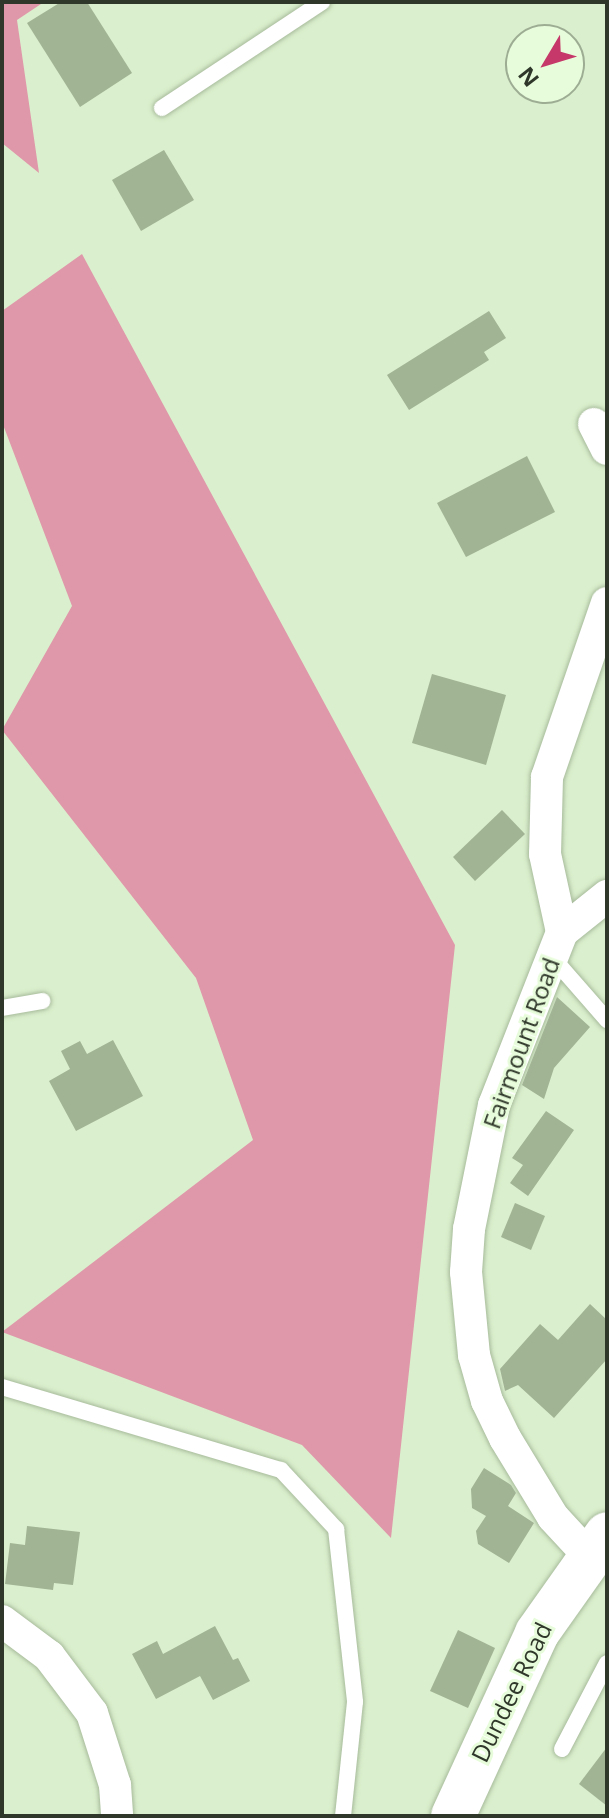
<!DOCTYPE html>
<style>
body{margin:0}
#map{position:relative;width:609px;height:1818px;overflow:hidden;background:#daefcd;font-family:"Open Sans",sans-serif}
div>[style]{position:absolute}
.forest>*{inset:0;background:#df98a9}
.building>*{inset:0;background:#a1b494}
.roads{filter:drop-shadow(0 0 2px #a7bb9b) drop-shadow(0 0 2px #a7bb9b)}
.service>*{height:16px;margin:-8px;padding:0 8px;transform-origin:8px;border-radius:8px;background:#fff}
.minor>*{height:32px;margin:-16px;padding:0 16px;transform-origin:16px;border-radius:16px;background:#fff}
.primary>*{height:44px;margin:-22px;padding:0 22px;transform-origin:22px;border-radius:22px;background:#fff}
span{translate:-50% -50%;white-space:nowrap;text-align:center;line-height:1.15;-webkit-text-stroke:6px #e7fcda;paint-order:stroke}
.street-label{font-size:24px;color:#2f372a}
.frame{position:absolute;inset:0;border:4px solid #2f372a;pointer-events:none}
.north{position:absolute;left:505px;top:24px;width:80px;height:80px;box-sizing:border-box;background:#e7fcda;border:2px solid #9dad94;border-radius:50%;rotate:232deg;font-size:22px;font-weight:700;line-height:32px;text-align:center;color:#2f372a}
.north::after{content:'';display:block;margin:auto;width:28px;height:36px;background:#c53869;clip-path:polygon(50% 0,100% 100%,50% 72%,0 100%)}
</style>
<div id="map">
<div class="forest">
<div style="clip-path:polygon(2px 2px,44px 2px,17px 20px,39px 173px,2px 143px)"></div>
<div style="clip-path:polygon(82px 254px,455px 945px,391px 1538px,302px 1445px,2px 1332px,253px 1140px,196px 978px,2px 730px,72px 606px,2px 422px,2px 311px)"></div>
</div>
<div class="building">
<div style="clip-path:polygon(61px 2px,87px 2px,132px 73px,80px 107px,27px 23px)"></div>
<div style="clip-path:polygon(164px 150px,194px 200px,141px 231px,112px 180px)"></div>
<div style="clip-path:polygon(489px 311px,506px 338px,484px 352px,489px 360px,409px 410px,387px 375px)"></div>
<div style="clip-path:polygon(527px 456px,555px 512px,466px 557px,437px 503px)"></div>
<div style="clip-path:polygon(432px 674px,506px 695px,486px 765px,412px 743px)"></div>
<div style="clip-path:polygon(502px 810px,525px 834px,475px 881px,453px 857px)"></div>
<div style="clip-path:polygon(557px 997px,590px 1027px,554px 1068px,544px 1099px,522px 1085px)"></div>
<div style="clip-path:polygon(113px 1040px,143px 1096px,76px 1131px,49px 1081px,70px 1069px,61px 1051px,80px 1041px,87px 1054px)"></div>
<div style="clip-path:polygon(546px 1111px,574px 1130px,528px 1196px,510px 1183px,523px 1165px,512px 1158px)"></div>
<div style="clip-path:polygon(515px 1203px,545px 1216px,531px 1250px,501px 1237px)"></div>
<div style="clip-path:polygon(590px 1304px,607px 1320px,607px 1359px,554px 1418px,518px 1385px,505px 1391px,500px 1369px,540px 1324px,558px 1340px)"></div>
<div style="clip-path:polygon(484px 1468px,511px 1485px,516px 1493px,508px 1506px,534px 1523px,509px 1563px,478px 1544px,476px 1531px,486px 1516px,472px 1508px,471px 1489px)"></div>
<div style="clip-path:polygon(27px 1526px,80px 1532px,73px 1585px,54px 1583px,53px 1590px,5px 1584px,10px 1543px,25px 1545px)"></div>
<div style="clip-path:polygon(215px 1626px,233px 1660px,238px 1658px,250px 1681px,213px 1700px,200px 1676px,156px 1699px,132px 1654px,157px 1641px,163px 1654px)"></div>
<div style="clip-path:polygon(458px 1630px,495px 1648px,468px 1708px,430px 1691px)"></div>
<div style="clip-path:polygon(607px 1747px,607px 1806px,579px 1784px)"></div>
</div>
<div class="roads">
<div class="service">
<div style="left:162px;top:108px;width:192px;rotate:-33.5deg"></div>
<div style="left:552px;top:957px;width:84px;rotate:48.9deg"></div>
<div style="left:2px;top:1008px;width:41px;rotate:-9.9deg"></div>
<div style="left:2px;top:1387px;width:291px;rotate:16.6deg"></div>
<div style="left:281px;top:1470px;width:81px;rotate:47deg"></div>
<div style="left:336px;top:1529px;width:174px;rotate:83.7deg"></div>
<div style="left:355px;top:1702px;width:115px;rotate:96deg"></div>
<div style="left:562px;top:1749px;width:97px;rotate:-62.4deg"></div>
</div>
<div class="minor">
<div style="left:594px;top:424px;width:28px;rotate:63deg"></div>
<div style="left:562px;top:932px;width:58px;rotate:-38.7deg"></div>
<div style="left:589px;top:1556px;width:53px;rotate:-132.7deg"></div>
<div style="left:553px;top:1517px;width:92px;rotate:-121.3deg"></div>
<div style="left:505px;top:1438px;width:41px;rotate:-115.9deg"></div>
<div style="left:487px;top:1401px;width:48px;rotate:-105.8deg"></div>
<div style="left:474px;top:1355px;width:83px;rotate:-95.5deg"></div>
<div style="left:466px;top:1272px;width:43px;rotate:-86deg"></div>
<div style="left:469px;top:1229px;width:126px;rotate:-78.6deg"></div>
<div style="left:494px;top:1105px;width:186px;rotate:-68.5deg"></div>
<div style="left:562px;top:932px;width:80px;rotate:-102.3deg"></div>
<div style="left:545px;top:854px;width:77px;rotate:-88.5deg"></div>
<div style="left:547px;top:777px;width:184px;rotate:-71deg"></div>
<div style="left:2px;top:1621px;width:59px;rotate:36.7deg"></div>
<div style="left:49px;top:1656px;width:71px;rotate:53deg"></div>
<div style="left:92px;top:1713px;width:76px;rotate:72.3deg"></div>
<div style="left:115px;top:1785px;width:31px;rotate:86deg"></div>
</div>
<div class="primary">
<div style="left:453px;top:1816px;width:201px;rotate:-65.3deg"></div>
<div style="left:537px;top:1633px;width:121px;rotate:-54.7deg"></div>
</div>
</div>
<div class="street-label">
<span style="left:521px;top:1043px;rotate:-70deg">Fairmount Road</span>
<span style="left:511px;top:1692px;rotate:-64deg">Dundee Road</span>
</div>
<div class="frame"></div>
<div class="north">N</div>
</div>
